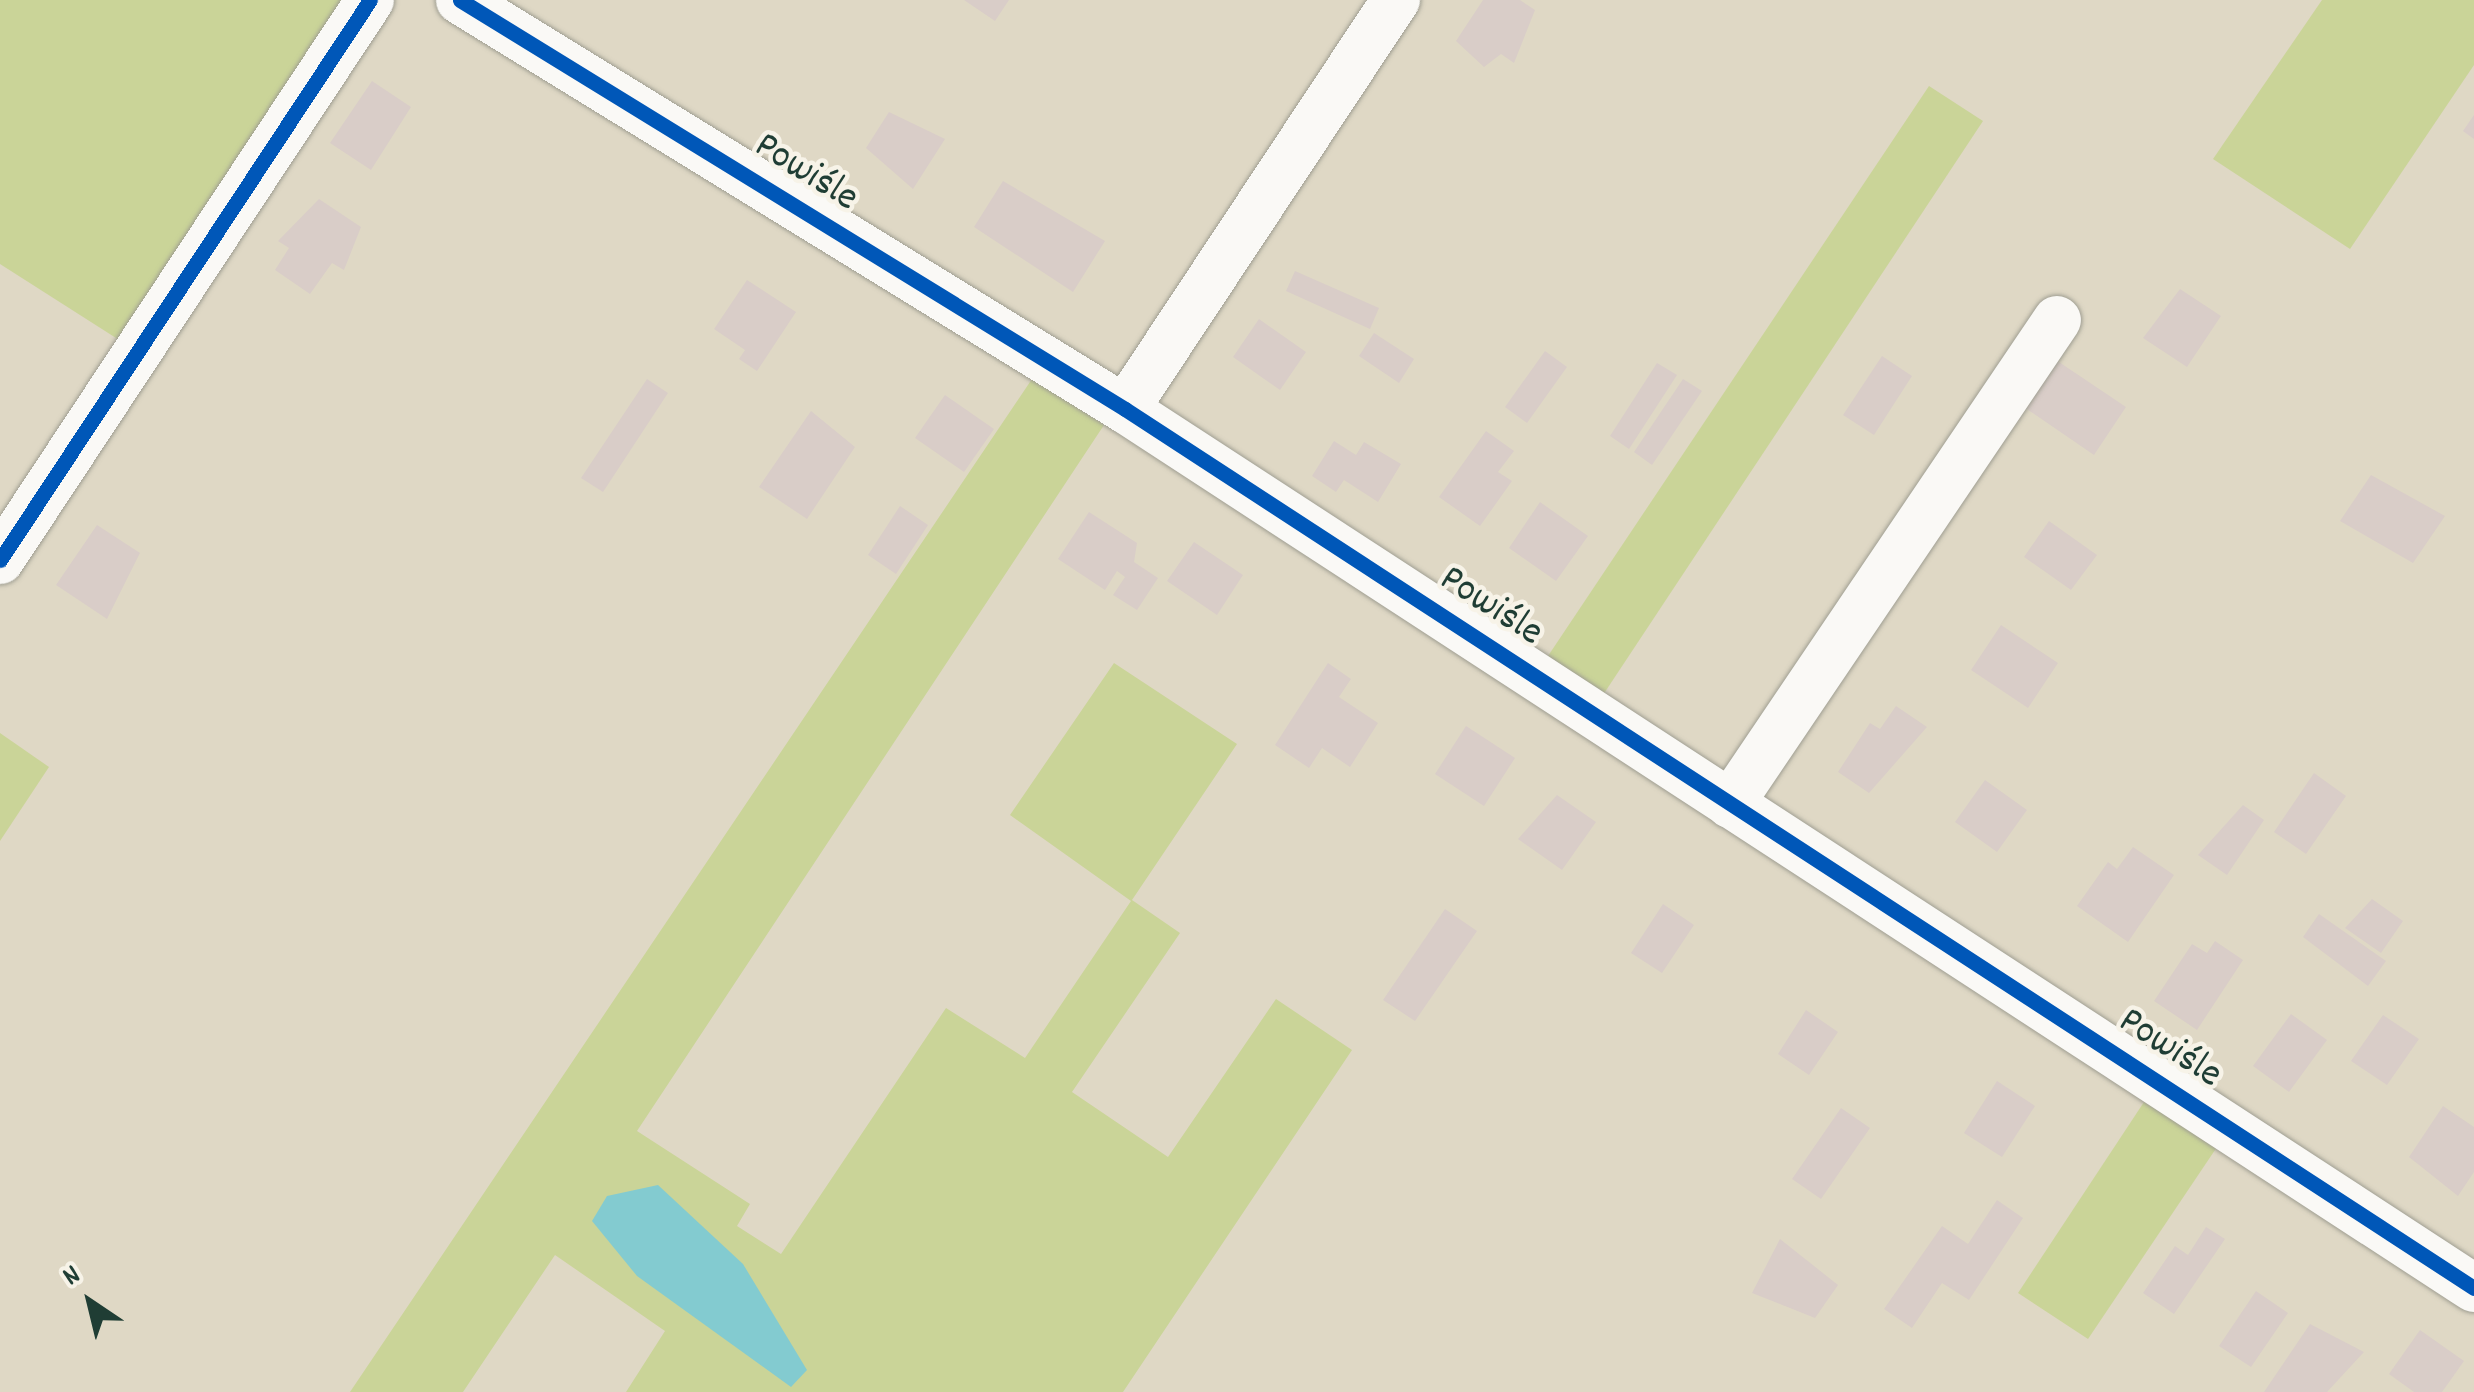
<!DOCTYPE html>
<meta charset="utf-8">
<style>
body{margin:0}
#map{position:relative;width:2474px;height:1392px;overflow:hidden;background:#dfd8c5;font-family:Dekko,sans-serif}
div>[style]{position:absolute}
.green>*{inset:0;background:#cad498}
.water>*{inset:0;background:#83cbd0}
.building>*{inset:0;background:#d9cdc8}
.roads{filter:drop-shadow(0 0 2px #9f9e92) drop-shadow(0 0 2px #9f9e92)}
.minor>*{height:48px;margin:-24px;padding:0 24px;transform-origin:24px;border-radius:24px;background:#faf9f6}
.cycleway>*{height:15px;margin:-7.5px;padding:0 7.5px;transform-origin:7.5px;border-radius:7.5px;background:#0057b8}
span{translate:-50% -50%;white-space:nowrap;text-align:center;line-height:1.15;-webkit-text-stroke:9px #f7f3e8;paint-order:stroke}
.street-label{font-size:40px;color:#1f3d34}
.north{position:absolute;left:40px;top:1252px;width:100px;height:100px;-webkit-text-stroke:8px #f7f3e8;paint-order:stroke;rotate:325deg;font-size:28px;font-weight:700;line-height:40px;text-align:center;color:#1f3d34}
.north::after{content:'';display:block;margin:auto;width:35px;height:45px;background:#1f3d34;clip-path:polygon(50% 0,100% 100%,50% 72%,0 100%)}
</style>
<div id="map">
<div class="green">
<div style="clip-path:polygon(0 0,348px 0,127px 345px,0 264px)"></div>
<div style="clip-path:polygon(2322px 0,2474px 0,2474px 65px,2350px 249px,2213px 159px)"></div>
<div style="clip-path:polygon(1929px 86px,1983px 121px,1601px 698px,1544px 662px)"></div>
<div style="clip-path:polygon(1032px 379px,1104px 425px,637px 1131px,750px 1204px,737px 1226px,781px 1254px,946px 1008px,1025px 1058px,1131px 901px,1010px 815px,1114px 663px,1237px 744px,1132px 900px,1180px 933px,1072px 1092px,1168px 1157px,1276px 999px,1352px 1050px,1123px 1392px,626px 1392px,665px 1331px,555px 1255px,463px 1392px,350px 1392px)"></div>
<div style="clip-path:polygon(0 733px,49px 767px,0 841px)"></div>
<div style="clip-path:polygon(2144px 1102px,2217px 1147px,2088px 1339px,2018px 1293px)"></div>
</div>
<div class="water">
<div style="clip-path:polygon(658px 1185px,743px 1264px,807px 1370px,791px 1387px,637px 1276px,592px 1221px,607px 1196px)"></div>
</div>
<div class="building">
<div style="clip-path:polygon(964px 0,1009px 0,995px 21px)"></div>
<div style="clip-path:polygon(1483px 0,1520px 0,1535px 10px,1514px 63px,1501px 54px,1484px 67px,1456px 41px)"></div>
<div style="clip-path:polygon(372px 81px,411px 107px,371px 170px,330px 143px)"></div>
<div style="clip-path:polygon(889px 112px,945px 139px,913px 189px,866px 148px)"></div>
<div style="clip-path:polygon(2474px 115px,2474px 139px,2463px 131px)"></div>
<div style="clip-path:polygon(1003px 181px,1105px 241px,1073px 292px,974px 227px)"></div>
<div style="clip-path:polygon(319px 199px,361px 227px,344px 270px,332px 263px,310px 294px,275px 270px,289px 248px,278px 241px)"></div>
<div style="clip-path:polygon(1295px 271px,1379px 308px,1370px 329px,1286px 291px)"></div>
<div style="clip-path:polygon(747px 280px,796px 312px,757px 371px,739px 359px,745px 350px,714px 329px)"></div>
<div style="clip-path:polygon(2180px 289px,2221px 316px,2187px 367px,2143px 338px)"></div>
<div style="clip-path:polygon(1259px 319px,1306px 352px,1280px 390px,1233px 357px)"></div>
<div style="clip-path:polygon(1374px 333px,1414px 359px,1399px 383px,1359px 356px)"></div>
<div style="clip-path:polygon(1545px 351px,1567px 367px,1527px 423px,1505px 407px)"></div>
<div style="clip-path:polygon(1882px 356px,1912px 376px,1874px 435px,1843px 415px)"></div>
<div style="clip-path:polygon(2053px 358px,2126px 407px,2094px 455px,2021px 405px)"></div>
<div style="clip-path:polygon(1657px 363px,1677px 375px,1629px 449px,1610px 436px)"></div>
<div style="clip-path:polygon(647px 379px,668px 393px,603px 492px,581px 478px)"></div>
<div style="clip-path:polygon(1683px 379px,1702px 391px,1652px 465px,1634px 452px)"></div>
<div style="clip-path:polygon(945px 395px,994px 429px,964px 472px,915px 438px)"></div>
<div style="clip-path:polygon(811px 411px,855px 447px,807px 519px,759px 487px)"></div>
<div style="clip-path:polygon(1486px 431px,1514px 451px,1498px 472px,1512px 481px,1480px 526px,1439px 497px)"></div>
<div style="clip-path:polygon(1334px 441px,1356px 455px,1364px 442px,1401px 464px,1378px 502px,1344px 480px,1336px 492px,1312px 476px)"></div>
<div style="clip-path:polygon(2371px 475px,2445px 516px,2413px 563px,2340px 521px)"></div>
<div style="clip-path:polygon(1540px 502px,1588px 536px,1556px 581px,1509px 548px)"></div>
<div style="clip-path:polygon(900px 506px,928px 525px,896px 574px,868px 555px)"></div>
<div style="clip-path:polygon(1089px 512px,1137px 543px,1134px 562px,1158px 578px,1137px 610px,1113px 595px,1125px 577px,1117px 571px,1105px 590px,1058px 559px)"></div>
<div style="clip-path:polygon(2049px 521px,2097px 555px,2071px 590px,2024px 557px)"></div>
<div style="clip-path:polygon(97px 525px,140px 553px,107px 619px,56px 585px)"></div>
<div style="clip-path:polygon(1194px 542px,1243px 575px,1217px 615px,1167px 581px)"></div>
<div style="clip-path:polygon(2001px 625px,2058px 663px,2028px 708px,1971px 670px)"></div>
<div style="clip-path:polygon(1328px 663px,1351px 679px,1339px 697px,1378px 723px,1350px 767px,1322px 748px,1309px 768px,1275px 745px)"></div>
<div style="clip-path:polygon(1896px 706px,1927px 727px,1869px 793px,1838px 772px,1870px 723px,1880px 729px)"></div>
<div style="clip-path:polygon(1466px 726px,1515px 758px,1484px 806px,1435px 774px)"></div>
<div style="clip-path:polygon(2314px 773px,2346px 796px,2306px 854px,2274px 832px)"></div>
<div style="clip-path:polygon(1985px 780px,2027px 810px,1997px 852px,1955px 822px)"></div>
<div style="clip-path:polygon(1557px 795px,1596px 822px,1562px 870px,1518px 839px)"></div>
<div style="clip-path:polygon(2243px 805px,2264px 820px,2227px 875px,2198px 855px)"></div>
<div style="clip-path:polygon(2133px 847px,2174px 875px,2128px 942px,2077px 906px,2108px 862px,2117px 869px)"></div>
<div style="clip-path:polygon(2372px 899px,2403px 921px,2381px 953px,2345px 928px)"></div>
<div style="clip-path:polygon(1663px 904px,1694px 925px,1662px 973px,1631px 953px)"></div>
<div style="clip-path:polygon(1445px 909px,1477px 931px,1415px 1021px,1383px 1000px)"></div>
<div style="clip-path:polygon(2319px 914px,2386px 961px,2368px 986px,2303px 937px)"></div>
<div style="clip-path:polygon(2215px 941px,2243px 960px,2197px 1030px,2154px 1001px,2192px 944px,2207px 953px)"></div>
<div style="clip-path:polygon(1806px 1010px,1838px 1032px,1809px 1075px,1778px 1054px)"></div>
<div style="clip-path:polygon(2291px 1014px,2327px 1040px,2289px 1092px,2253px 1066px)"></div>
<div style="clip-path:polygon(2383px 1015px,2419px 1039px,2387px 1085px,2351px 1061px)"></div>
<div style="clip-path:polygon(1997px 1081px,2035px 1106px,2002px 1157px,1964px 1133px)"></div>
<div style="clip-path:polygon(2443px 1106px,2474px 1127px,2474px 1172px,2458px 1196px,2409px 1157px)"></div>
<div style="clip-path:polygon(1841px 1108px,1870px 1128px,1821px 1199px,1792px 1179px)"></div>
<div style="clip-path:polygon(1997px 1200px,2023px 1218px,1969px 1300px,1942px 1283px,1912px 1328px,1884px 1309px,1942px 1226px,1968px 1244px)"></div>
<div style="clip-path:polygon(2206px 1227px,2225px 1239px,2174px 1314px,2143px 1293px,2175px 1246px,2188px 1255px)"></div>
<div style="clip-path:polygon(1780px 1239px,1838px 1285px,1815px 1318px,1752px 1293px)"></div>
<div style="clip-path:polygon(2256px 1291px,2288px 1313px,2251px 1367px,2219px 1346px)"></div>
<div style="clip-path:polygon(2310px 1324px,2364px 1352px,2327px 1392px,2264px 1392px)"></div>
<div style="clip-path:polygon(2420px 1330px,2464px 1361px,2442px 1392px,2414px 1392px,2389px 1374px)"></div>
</div>
<div class="roads">
<div class="minor">
<div style="left:460px;top:0;width:781px;rotate:31.59deg"></div>
<div style="left:1125px;top:409px;width:1610px;rotate:33.09deg"></div>
<div style="left:1125px;top:409px;width:491px;rotate:-56.5deg"></div>
<div style="left:0;top:560px;width:671px;rotate:-56.55deg"></div>
<div style="left:1730px;top:804px;width:584px;rotate:-55.96deg"></div>
</div>
</div>
<div class="cycleway">
<div style="left:460px;top:0;width:781px;rotate:31.59deg"></div>
<div style="left:1125px;top:409px;width:1610px;rotate:33.09deg"></div>
<div style="left:0;top:560px;width:671px;rotate:-56.55deg"></div>
</div>
<div class="street-label">
<span style="left:805px;top:174px;rotate:32deg">Powiśle</span>
<span style="left:1490px;top:608px;rotate:33deg">Powiśle</span>
<span style="left:2169px;top:1050px;rotate:33deg">Powiśle</span>
</div>
<div class="north">N</div>
</div>
